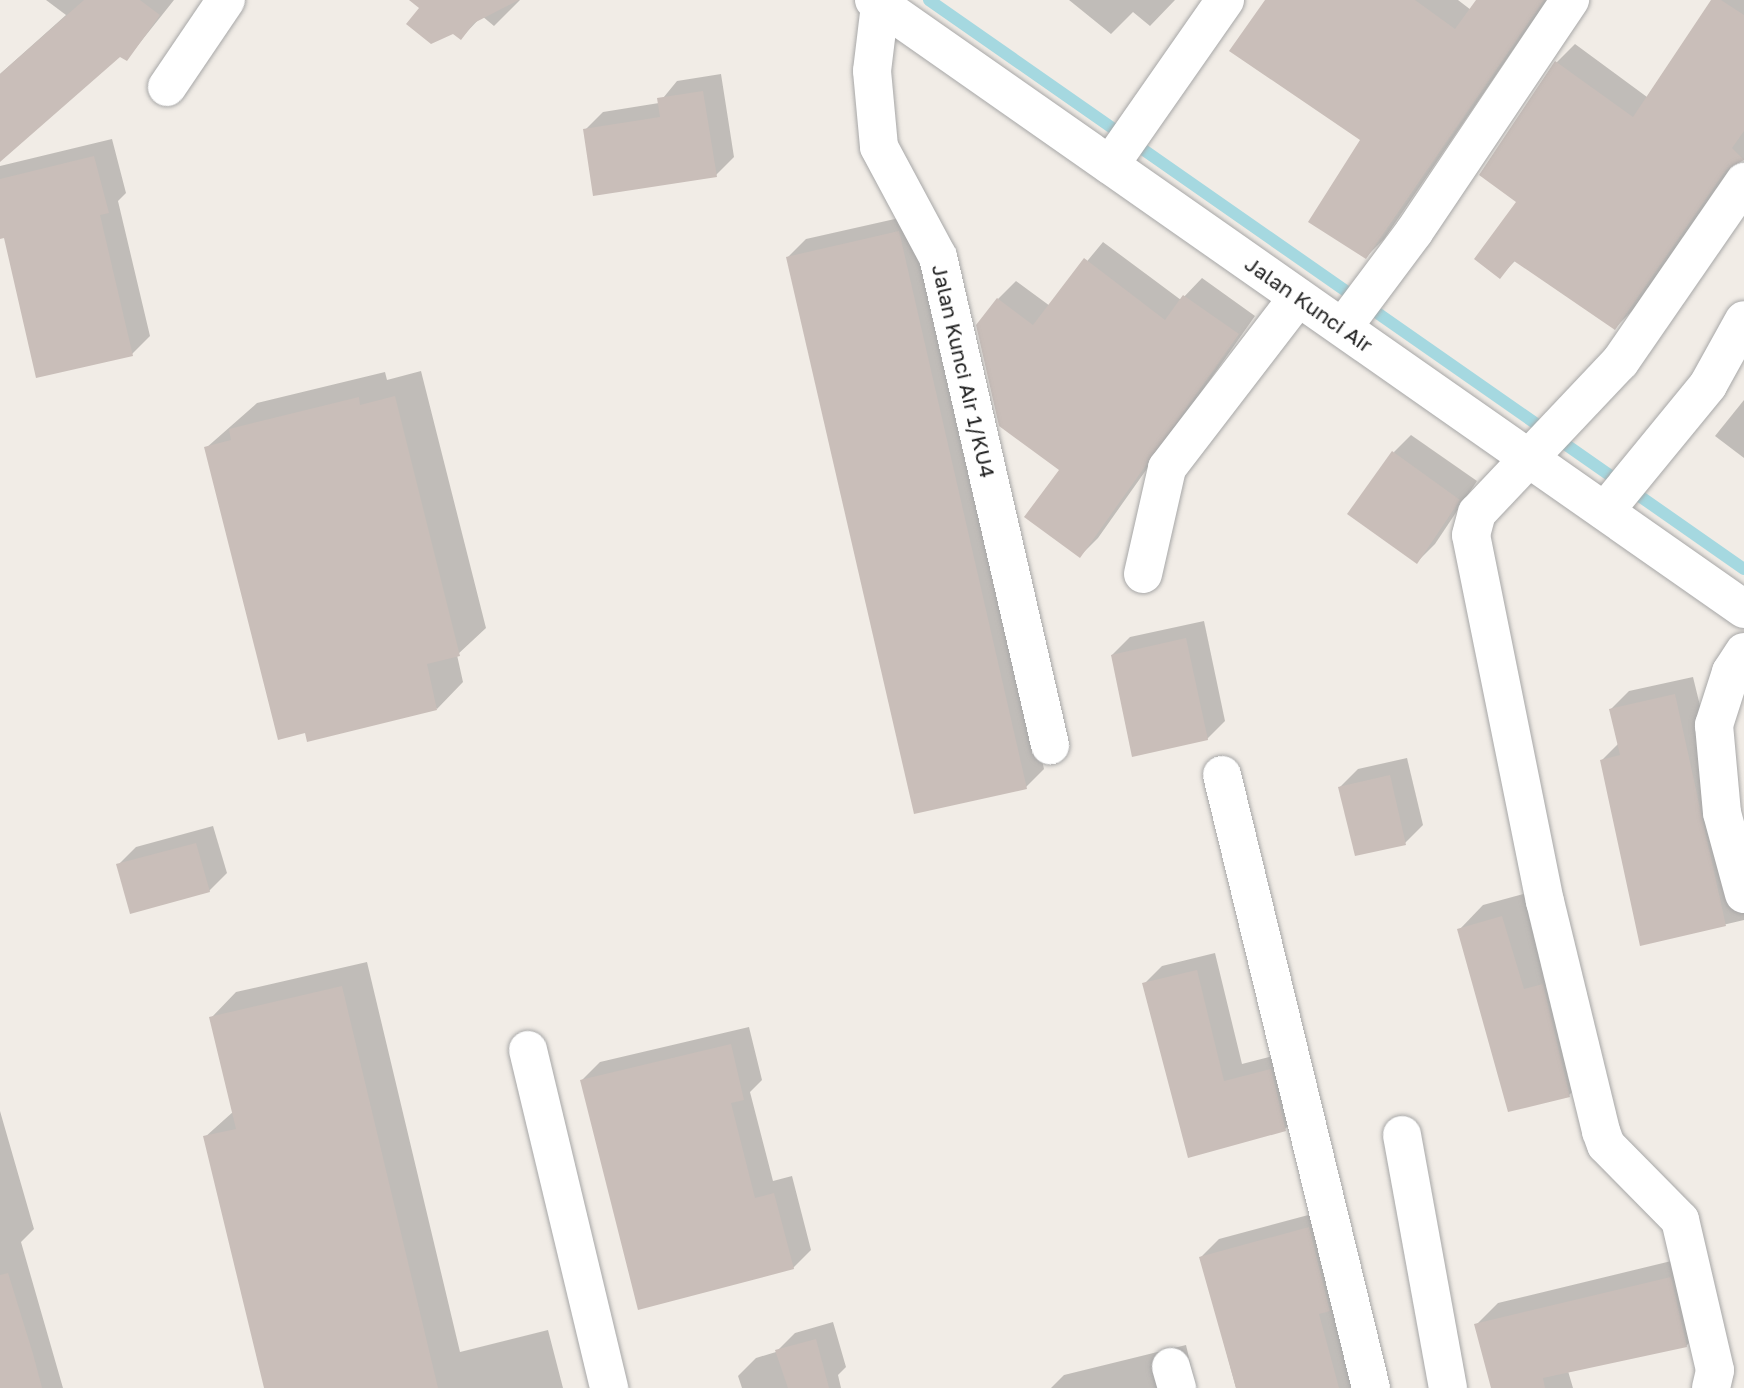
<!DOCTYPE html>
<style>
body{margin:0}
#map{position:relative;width:1744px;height:1388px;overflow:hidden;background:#f1ece6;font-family:"Golos Text",sans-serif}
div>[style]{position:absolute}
.shadow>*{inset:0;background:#0003}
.stream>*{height:12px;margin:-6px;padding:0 6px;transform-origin:6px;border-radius:6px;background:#a5d8e0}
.building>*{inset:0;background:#c9beb9}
.roads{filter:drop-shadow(0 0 2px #a7a7a7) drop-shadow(0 0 2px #a7a7a7)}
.minor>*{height:38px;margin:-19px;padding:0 19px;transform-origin:19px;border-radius:19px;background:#fff}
span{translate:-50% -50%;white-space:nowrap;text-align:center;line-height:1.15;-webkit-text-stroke:6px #fff;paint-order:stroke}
.street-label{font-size:21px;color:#202020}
</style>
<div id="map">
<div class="shadow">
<div style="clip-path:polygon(46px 0,174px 0,127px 59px,120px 54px,0 160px,0 74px,66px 15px)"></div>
<div style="clip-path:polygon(428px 0,520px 0,494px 26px,482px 16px,461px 38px)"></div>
<div style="clip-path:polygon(1069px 0,1175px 0,1150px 26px,1133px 12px,1111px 34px)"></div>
<div style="clip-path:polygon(1267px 0,1458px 0,1471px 10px,1478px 0,1547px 0,1384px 239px,1366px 257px,1363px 139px)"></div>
<div style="clip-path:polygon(1713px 0,1744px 0,1744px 160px,1736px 160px,1633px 310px,1615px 328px,1516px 260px,1500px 276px,1518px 201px,1481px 175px,1557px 62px,1575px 44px,1647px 97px)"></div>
<div style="clip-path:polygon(721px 74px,734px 157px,716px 175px,585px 130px,603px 112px,659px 103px,677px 81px)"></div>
<div style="clip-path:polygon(112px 139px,126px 193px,118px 201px,150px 336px,132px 354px,6px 236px,0 237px,0 166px)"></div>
<div style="clip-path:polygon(917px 214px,1044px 769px,1026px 787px,788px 257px,806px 239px)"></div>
<div style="clip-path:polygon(1103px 242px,1181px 300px,1202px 278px,1255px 316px,1098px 538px,1080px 556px,1061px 469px,998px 299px,1016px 281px,1050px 306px)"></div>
<div style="clip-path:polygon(421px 371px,486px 628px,457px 655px,463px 682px,437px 709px,206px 448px,257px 403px,385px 372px,387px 380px)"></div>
<div style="clip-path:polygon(1744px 400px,1744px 458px,1715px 436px)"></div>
<div style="clip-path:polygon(1411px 435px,1477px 481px,1435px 544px,1417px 562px,1394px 452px)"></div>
<div style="clip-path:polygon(1204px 621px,1225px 721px,1207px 739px,1112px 655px,1130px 637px)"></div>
<div style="clip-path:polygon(1693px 677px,1744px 885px,1744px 920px,1642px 944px,1602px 760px,1619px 743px,1611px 709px,1629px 691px)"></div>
<div style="clip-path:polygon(1407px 758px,1423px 825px,1405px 843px,1340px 787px,1358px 769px)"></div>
<div style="clip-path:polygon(213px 826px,227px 873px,209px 891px,118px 865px,136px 847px)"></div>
<div style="clip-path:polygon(1527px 893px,1594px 1071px,1569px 1095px,1459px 930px,1483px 905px)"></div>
<div style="clip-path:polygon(1215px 953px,1242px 1064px,1289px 1052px,1303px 1111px,1285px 1129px,1189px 1155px,1144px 984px,1162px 966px)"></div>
<div style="clip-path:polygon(367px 962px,460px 1352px,548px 1330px,563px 1388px,265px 1388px,205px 1137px,234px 1111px,211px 1018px,236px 992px)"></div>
<div style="clip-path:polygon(749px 1027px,762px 1080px,750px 1092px,773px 1181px,792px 1176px,811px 1250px,793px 1268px,582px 1080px,600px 1062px)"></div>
<div style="clip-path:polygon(0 1111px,34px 1229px,21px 1242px,63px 1388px,0 1388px)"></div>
<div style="clip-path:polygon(1327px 1210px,1362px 1388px,1236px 1388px,1201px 1257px,1219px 1239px)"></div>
<div style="clip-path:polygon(1692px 1256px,1708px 1324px,1686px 1346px,1568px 1371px,1573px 1388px,1493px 1388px,1476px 1325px,1498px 1303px)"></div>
<div style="clip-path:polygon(833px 1322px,846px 1367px,838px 1375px,841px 1388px,742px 1388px,738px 1376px,756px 1358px,776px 1352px,795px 1333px)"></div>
<div style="clip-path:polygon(1186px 1345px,1196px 1388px,1051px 1388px,1064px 1375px)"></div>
</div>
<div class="stream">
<div style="left:929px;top:0;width:994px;rotate:34.92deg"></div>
</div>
<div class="building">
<div style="clip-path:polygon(84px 0,140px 0,160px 15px,127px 61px,120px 57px,0 162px,0 74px)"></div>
<div style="clip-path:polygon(409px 0,519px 0,474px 23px,461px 40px,453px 34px,431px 44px,406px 24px,419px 8px)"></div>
<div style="clip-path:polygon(1265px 0,1415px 0,1455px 29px,1476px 0,1544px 0,1366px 259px,1308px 222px,1360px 140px,1229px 51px)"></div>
<div style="clip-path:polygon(1711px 0,1721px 0,1744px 15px,1744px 131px,1732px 148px,1744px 160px,1726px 170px,1615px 330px,1514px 261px,1500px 279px,1474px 259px,1516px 202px,1479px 175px,1555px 61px,1633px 117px)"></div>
<div style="clip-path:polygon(703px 91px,717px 177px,593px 196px,583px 129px,660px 117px,657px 98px)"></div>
<div style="clip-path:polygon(94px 156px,109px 213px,100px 215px,133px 356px,36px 378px,4px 238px,0 239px,0 179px)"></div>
<div style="clip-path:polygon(899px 231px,1027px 789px,914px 814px,786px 257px)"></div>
<div style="clip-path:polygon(1084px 258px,1165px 320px,1183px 295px,1239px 334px,1080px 558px,1024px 517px,1059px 470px,999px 426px,976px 325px,997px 298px,1033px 325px)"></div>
<div style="clip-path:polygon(395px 396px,460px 656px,427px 664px,437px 710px,307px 742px,305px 733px,278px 740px,204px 447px,231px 440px,229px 429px,359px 397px,360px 405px)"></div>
<div style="clip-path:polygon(1392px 451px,1460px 500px,1417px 564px,1347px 514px)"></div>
<div style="clip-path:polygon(1186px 638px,1208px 740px,1132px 757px,1111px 655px)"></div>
<div style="clip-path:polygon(1675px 694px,1726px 926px,1640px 946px,1600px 760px,1620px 755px,1609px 709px)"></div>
<div style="clip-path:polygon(1390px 775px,1406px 845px,1355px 856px,1338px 787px)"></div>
<div style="clip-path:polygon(196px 843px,210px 892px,130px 914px,116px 864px)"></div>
<div style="clip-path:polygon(1502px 916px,1524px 989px,1543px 984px,1570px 1097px,1508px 1112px,1457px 929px)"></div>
<div style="clip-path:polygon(1197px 970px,1224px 1081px,1271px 1069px,1286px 1131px,1188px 1158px,1142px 983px)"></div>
<div style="clip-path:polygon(342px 986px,438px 1388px,264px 1388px,203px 1136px,236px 1129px,209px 1017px)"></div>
<div style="clip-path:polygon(731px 1044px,744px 1100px,731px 1103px,755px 1198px,774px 1193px,794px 1269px,638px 1310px,580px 1080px)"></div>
<div style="clip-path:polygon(1309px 1227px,1330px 1311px,1319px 1314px,1339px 1388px,1236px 1388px,1199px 1257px)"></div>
<div style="clip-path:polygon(8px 1273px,33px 1354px,42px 1388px,0 1388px,0 1275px)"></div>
<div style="clip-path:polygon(1671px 1277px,1687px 1347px,1543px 1378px,1545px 1388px,1491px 1388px,1474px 1324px)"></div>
<div style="clip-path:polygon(816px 1339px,829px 1388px,788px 1388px,775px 1350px)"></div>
</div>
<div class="roads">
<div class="minor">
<div style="left:874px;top:0;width:1062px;rotate:34.99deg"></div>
<div style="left:880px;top:5px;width:66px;rotate:96.9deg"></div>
<div style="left:872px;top:71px;width:76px;rotate:84.7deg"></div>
<div style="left:879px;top:147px;width:125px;rotate:61.8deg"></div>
<div style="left:938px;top:257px;width:501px;rotate:77.07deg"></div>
<div style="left:167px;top:87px;width:105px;rotate:-55.9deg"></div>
<div style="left:1110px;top:165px;width:201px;rotate:-55.1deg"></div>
<div style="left:1343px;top:327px;width:119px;rotate:-53.2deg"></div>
<div style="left:1414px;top:232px;width:280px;rotate:-56.1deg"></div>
<div style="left:1605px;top:511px;width:163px;rotate:-50.7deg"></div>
<div style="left:1708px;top:385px;width:74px;rotate:-61deg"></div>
<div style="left:1143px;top:574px;width:109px;rotate:-77.2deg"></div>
<div style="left:1167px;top:468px;width:215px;rotate:-52.5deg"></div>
<div style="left:1744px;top:652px;width:24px;rotate:123deg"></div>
<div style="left:1731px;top:672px;width:56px;rotate:107.8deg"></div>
<div style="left:1714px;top:725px;width:88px;rotate:84.8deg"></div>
<div style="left:1722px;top:813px;width:84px;rotate:74.8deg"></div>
<div style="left:1222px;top:775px;width:631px;rotate:76.34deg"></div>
<div style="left:528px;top:1050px;width:348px;rotate:76.5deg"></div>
<div style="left:1402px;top:1135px;width:257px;rotate:79.7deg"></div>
<div style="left:1171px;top:1367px;width:22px;rotate:74deg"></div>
<div style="left:1711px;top:1388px;width:18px;rotate:-77deg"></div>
<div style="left:1715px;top:1370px;width:154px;rotate:-103.1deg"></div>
<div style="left:1680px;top:1220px;width:105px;rotate:-134.6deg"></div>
<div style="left:1606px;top:1145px;width:15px;rotate:-110deg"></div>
<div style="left:1601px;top:1131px;width:236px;rotate:-103.7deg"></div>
<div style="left:1545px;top:902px;width:374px;rotate:-101.4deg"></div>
<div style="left:1471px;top:535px;width:23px;rotate:-75deg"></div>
<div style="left:1477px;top:513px;width:208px;rotate:-46.6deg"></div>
<div style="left:1620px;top:362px;width:219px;rotate:-55.4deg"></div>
</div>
</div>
<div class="street-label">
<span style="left:1309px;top:304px;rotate:35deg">Jalan Kunci Air</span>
<span style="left:964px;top:371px;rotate:77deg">Jalan Kunci Air 1/KU4</span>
</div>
</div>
